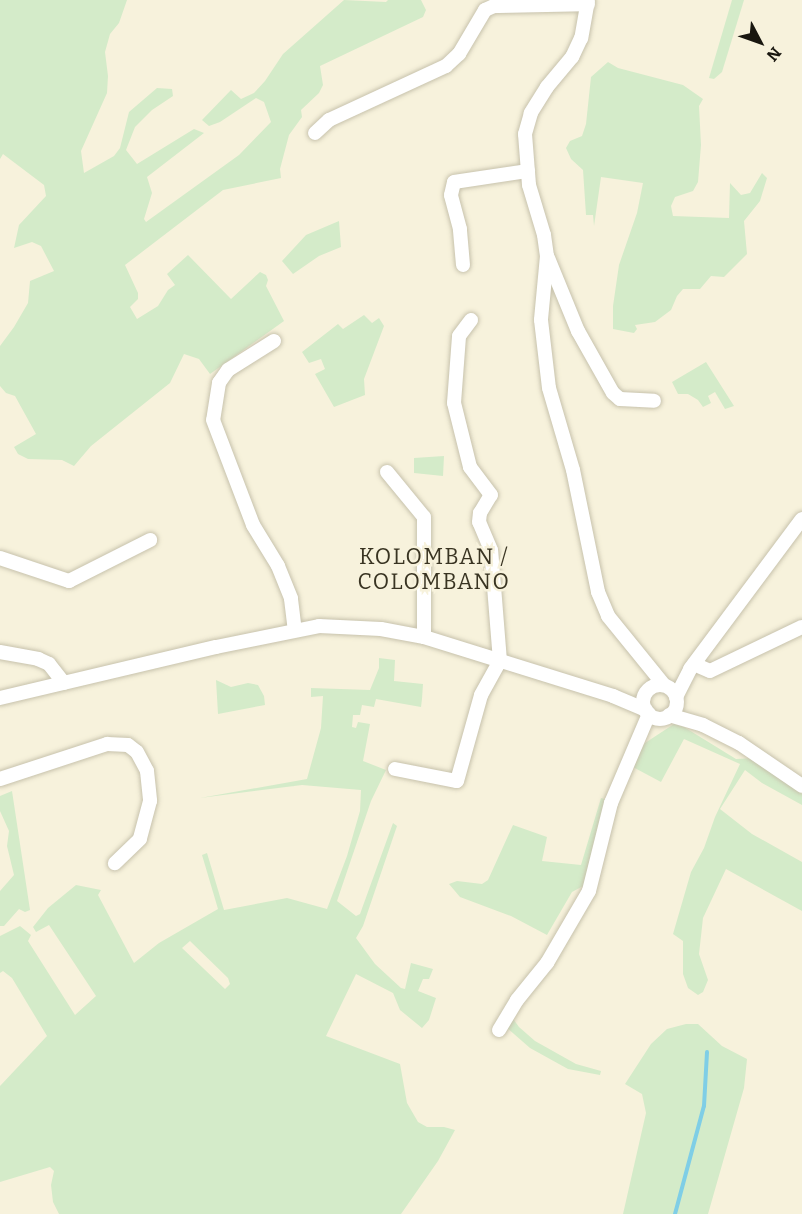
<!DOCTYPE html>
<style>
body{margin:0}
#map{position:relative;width:802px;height:1214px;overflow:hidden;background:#f7f2dc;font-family:Bitter,serif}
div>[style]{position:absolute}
.green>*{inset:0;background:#d4ebc9}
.stream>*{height:4px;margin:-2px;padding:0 2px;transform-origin:2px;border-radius:2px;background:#7fcee6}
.roads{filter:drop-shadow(0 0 2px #c7c2ac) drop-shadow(0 0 2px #c7c2ac)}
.street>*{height:14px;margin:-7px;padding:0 7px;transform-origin:7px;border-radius:7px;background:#fff}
.street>.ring{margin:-7px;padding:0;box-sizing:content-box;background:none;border:14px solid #fff;border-radius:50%}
span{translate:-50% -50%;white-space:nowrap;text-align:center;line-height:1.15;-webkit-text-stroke:5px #f7f2dc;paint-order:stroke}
.quarter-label{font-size:22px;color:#393422;letter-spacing:1.5px}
.north{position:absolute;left:730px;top:12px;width:60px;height:60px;-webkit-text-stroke:4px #f7f2dc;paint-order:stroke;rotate:131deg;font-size:16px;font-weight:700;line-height:24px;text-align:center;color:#19170f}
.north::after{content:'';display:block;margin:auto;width:21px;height:27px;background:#19170f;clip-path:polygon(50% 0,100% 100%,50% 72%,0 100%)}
</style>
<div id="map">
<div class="green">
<div style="clip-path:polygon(0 0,127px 0,119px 23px,110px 34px,105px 52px,108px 76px,107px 93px,81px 151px,84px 173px,114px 156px,120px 148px,129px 112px,157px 88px,172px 89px,173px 96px,152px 110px,135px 127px,126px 150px,137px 164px,194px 129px,204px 133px,147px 177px,152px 193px,144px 219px,146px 222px,239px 155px,271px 122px,264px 102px,256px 98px,220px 122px,209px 126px,202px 120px,231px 90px,241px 99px,254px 93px,265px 81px,283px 54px,344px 0,386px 2px,388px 0,421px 0,426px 10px,423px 17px,320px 66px,323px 85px,319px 93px,301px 110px,302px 117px,289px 135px,280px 169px,281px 178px,223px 190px,125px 265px,138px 293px,138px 299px,130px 307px,137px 319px,158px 306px,168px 290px,175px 285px,167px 274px,188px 255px,231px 299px,260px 272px,266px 275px,268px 280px,266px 286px,284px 321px,210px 374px,199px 359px,184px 354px,170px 383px,91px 446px,74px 466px,62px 460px,28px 459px,18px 454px,14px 447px,36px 434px,15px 396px,6px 393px,0 386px,0 346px,14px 327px,28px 303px,30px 281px,54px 271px,41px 246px,32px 242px,14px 248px,19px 225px,46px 196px,44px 185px,3px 154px,0 159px)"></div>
<div style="clip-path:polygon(732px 0,744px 0,722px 72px,714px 79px,709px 78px)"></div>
<div style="clip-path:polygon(608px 62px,618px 68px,683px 85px,703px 99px,699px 106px,701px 145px,698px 182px,693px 191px,675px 197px,671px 206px,673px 216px,729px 218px,730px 183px,741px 195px,750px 193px,762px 173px,767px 178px,760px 201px,744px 221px,747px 254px,724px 277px,711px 276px,700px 289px,683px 289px,677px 296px,671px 310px,655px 322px,635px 325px,637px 329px,634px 333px,613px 329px,613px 306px,619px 265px,637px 213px,643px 183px,601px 177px,594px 226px,593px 215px,586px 215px,583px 170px,571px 159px,566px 148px,570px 141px,582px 136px,586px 124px,591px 77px)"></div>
<div style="clip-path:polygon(339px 221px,341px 247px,319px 256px,293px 274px,282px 261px,306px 235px)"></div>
<div style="clip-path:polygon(364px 315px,372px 323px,379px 318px,384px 326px,364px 379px,365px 395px,334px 407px,315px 374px,325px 369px,321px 359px,309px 363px,302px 352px,338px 324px,343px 329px)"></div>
<div style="clip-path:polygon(706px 362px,734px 406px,725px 409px,715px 392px,708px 396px,711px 403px,703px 407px,698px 400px,688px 394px,678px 394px,672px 382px)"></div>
<div style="clip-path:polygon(444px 456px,443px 476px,414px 473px,414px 458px)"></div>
<div style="clip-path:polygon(evenodd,379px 658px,395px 660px,394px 681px,423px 684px,422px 699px,421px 707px,376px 699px,374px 707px,362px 705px,360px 715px,353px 715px,352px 727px,356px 728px,358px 722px,370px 724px,363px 761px,386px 770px,371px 801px,337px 901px,356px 916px,360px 914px,393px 823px,397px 826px,363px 926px,356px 938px,375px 964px,401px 988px,405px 989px,411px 963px,433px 969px,429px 979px,423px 979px,418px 991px,436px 998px,429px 1020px,422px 1028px,400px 1010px,393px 993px,356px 974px,326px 1036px,400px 1064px,407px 1103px,418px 1122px,427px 1127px,444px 1127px,455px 1130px,438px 1161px,401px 1214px,59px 1214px,53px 1202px,51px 1185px,54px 1171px,50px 1167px,0 1182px,0 1086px,47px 1036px,12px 978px,3px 971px,0 973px,0 936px,20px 926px,31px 935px,28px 941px,75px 1015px,96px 996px,49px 925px,36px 932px,33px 927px,48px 908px,76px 885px,101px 890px,98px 895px,134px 963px,159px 943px,218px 909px,202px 855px,207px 853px,224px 910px,287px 898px,327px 909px,347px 856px,360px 811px,361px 790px,302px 785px,200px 798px,307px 779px,321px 728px,323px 696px,311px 697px,311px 688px,370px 690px,379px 668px,379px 658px,190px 941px,228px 978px,230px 984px,225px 989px,182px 948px,190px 941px)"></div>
<div style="clip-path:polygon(216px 680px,231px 687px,248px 683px,258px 685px,264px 696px,265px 705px,218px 714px)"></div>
<div style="clip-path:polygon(674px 724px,684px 727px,736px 759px,754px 758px,802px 794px,802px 805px,762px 783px,745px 770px,720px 809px,752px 834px,802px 862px,802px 911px,726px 869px,703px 918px,699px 954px,708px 980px,703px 992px,698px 995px,688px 988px,683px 974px,683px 941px,673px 934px,691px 872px,704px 848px,715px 817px,740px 764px,684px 739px,661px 782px,631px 766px,645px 743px)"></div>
<div style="clip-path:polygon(12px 791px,30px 910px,25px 912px,19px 909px,4px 926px,0 926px,0 891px,14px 875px,7px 846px,9px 831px,0 811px,0 796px)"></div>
<div style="clip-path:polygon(601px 798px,608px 800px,585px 885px,572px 892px,547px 935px,511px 916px,460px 897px,449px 884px,457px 881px,482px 884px,488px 880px,513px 825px,547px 837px,542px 861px,581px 865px)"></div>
<div style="clip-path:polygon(511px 1016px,519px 1027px,535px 1041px,576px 1064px,601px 1071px,600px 1075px,568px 1069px,530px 1048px,505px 1026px)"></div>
<div style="clip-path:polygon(686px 1024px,698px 1024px,722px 1046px,747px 1059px,744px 1088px,708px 1214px,623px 1214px,646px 1113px,642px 1094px,625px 1084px,651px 1044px,667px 1029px)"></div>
</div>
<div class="stream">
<div style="left:675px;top:1214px;width:112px;rotate:-75deg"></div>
<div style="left:704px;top:1106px;width:54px;rotate:-86.8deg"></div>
</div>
<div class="roads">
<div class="street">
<div style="left:588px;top:0;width:39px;rotate:100deg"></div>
<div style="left:581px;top:38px;width:21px;rotate:115deg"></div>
<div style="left:572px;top:57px;width:39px;rotate:130deg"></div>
<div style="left:547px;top:87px;width:31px;rotate:122deg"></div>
<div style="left:531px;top:113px;width:22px;rotate:106deg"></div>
<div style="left:525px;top:134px;width:51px;rotate:85.5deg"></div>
<div style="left:529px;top:185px;width:52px;rotate:73.3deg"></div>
<div style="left:544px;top:235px;width:21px;rotate:82deg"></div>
<div style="left:547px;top:256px;width:64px;rotate:95.4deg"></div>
<div style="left:541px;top:320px;width:68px;rotate:83.3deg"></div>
<div style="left:549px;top:388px;width:85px;rotate:73.7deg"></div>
<div style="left:573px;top:470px;width:125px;rotate:78.4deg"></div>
<div style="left:598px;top:592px;width:26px;rotate:67deg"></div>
<div style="left:608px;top:616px;width:89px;rotate:50.9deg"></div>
<div style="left:315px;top:133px;width:19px;rotate:-43deg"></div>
<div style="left:329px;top:120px;width:129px;rotate:-24.8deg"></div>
<div style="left:446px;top:66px;width:18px;rotate:-43deg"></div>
<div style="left:459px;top:54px;width:51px;rotate:-59.4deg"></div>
<div style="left:485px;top:10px;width:10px;rotate:-24deg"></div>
<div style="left:494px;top:6px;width:94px;rotate:-1.2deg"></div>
<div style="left:548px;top:258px;width:79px;rotate:67.7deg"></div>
<div style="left:578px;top:331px;width:71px;rotate:60.6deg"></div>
<div style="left:613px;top:393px;width:9px;rotate:41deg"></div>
<div style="left:620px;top:399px;width:34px;rotate:3deg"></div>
<div style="left:463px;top:265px;width:36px;rotate:-95deg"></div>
<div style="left:460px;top:229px;width:35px;rotate:-105deg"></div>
<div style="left:451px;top:195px;width:13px;rotate:-77deg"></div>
<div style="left:454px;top:182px;width:75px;rotate:-8.5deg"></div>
<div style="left:274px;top:341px;width:54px;rotate:147.8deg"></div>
<div style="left:228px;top:370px;width:16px;rotate:125deg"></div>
<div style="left:219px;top:383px;width:37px;rotate:99deg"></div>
<div style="left:213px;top:420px;width:112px;rotate:69.1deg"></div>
<div style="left:253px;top:525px;width:48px;rotate:58.6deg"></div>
<div style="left:278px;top:566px;width:35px;rotate:68deg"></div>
<div style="left:291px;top:599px;width:31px;rotate:83deg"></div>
<div style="left:387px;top:472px;width:58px;rotate:50.6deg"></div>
<div style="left:424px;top:517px;width:120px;rotate:90deg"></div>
<div style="left:0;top:558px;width:73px;rotate:18.4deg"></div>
<div style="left:69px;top:581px;width:91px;rotate:-26.8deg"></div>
<div style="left:0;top:652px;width:39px;rotate:10deg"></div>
<div style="left:38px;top:659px;width:12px;rotate:24deg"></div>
<div style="left:49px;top:664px;width:24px;rotate:52deg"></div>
<div style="left:694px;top:664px;width:17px;rotate:24deg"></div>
<div style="left:710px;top:671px;width:102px;rotate:-25.6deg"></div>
<div class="ring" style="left:643px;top:685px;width:20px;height:20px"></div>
<div style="left:676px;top:697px;width:31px;rotate:-63deg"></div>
<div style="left:690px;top:669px;width:187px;rotate:-53.3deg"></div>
<div style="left:0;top:698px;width:222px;rotate:-13.3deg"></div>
<div style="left:216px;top:647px;width:105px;rotate:-11.5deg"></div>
<div style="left:319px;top:626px;width:62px;rotate:2.8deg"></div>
<div style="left:381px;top:629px;width:44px;rotate:10.5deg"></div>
<div style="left:424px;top:637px;width:198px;rotate:17.3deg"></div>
<div style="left:613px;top:696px;width:36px;rotate:23deg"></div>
<div style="left:669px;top:715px;width:35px;rotate:16deg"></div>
<div style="left:703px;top:725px;width:40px;rotate:26.6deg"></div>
<div style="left:739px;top:743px;width:76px;rotate:34.3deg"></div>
<div style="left:395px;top:769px;width:63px;rotate:11deg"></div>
<div style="left:457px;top:781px;width:89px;rotate:-74.4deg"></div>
<div style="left:481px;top:695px;width:39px;rotate:-61deg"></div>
<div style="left:500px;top:661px;width:111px;rotate:-94.6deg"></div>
<div style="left:491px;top:550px;width:30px;rotate:-113deg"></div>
<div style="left:479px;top:522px;width:9px;rotate:-84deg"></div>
<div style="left:480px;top:513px;width:21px;rotate:-59deg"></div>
<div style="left:491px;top:495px;width:35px;rotate:-127deg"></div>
<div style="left:470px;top:467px;width:66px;rotate:-104deg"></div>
<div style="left:454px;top:403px;width:67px;rotate:-85.7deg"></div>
<div style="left:459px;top:336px;width:20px;rotate:-53deg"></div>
<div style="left:0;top:779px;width:113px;rotate:-18.1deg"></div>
<div style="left:107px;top:744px;width:21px;rotate:3deg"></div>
<div style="left:128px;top:745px;width:11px;rotate:38deg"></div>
<div style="left:137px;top:752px;width:21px;rotate:62deg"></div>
<div style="left:147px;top:771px;width:30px;rotate:84deg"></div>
<div style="left:150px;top:801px;width:39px;rotate:105deg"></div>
<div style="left:140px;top:839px;width:35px;rotate:136deg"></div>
<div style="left:499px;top:1030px;width:35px;rotate:-59deg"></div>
<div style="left:517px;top:1000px;width:48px;rotate:-51deg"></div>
<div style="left:547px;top:963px;width:83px;rotate:-59.7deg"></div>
<div style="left:589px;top:891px;width:91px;rotate:-76deg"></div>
<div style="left:611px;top:803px;width:97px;rotate:-66.9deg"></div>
</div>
</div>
<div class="quarter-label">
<span style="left:434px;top:569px">KOLOMBAN /<br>COLOMBANO</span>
</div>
<div class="north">N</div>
</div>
